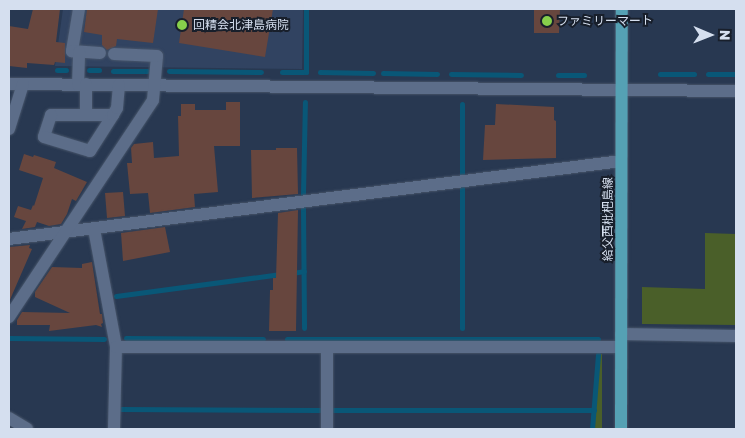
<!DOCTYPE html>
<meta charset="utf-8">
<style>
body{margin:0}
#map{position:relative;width:745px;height:438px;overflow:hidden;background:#283851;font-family:"Golos Text","Noto Sans JP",sans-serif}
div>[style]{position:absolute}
.built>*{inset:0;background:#314361}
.green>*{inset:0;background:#4a5f29}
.stream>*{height:5px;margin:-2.5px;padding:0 2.5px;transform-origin:2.5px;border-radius:2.5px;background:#095777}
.building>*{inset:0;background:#67463e}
.roads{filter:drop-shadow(0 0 1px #47556a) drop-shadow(0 0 1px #47556a)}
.minor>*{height:12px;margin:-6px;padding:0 6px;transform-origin:6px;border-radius:6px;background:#5c6d89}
.major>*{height:12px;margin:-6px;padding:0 6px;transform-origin:6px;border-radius:6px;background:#55a1b4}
.dots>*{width:14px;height:14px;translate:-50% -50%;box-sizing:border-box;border:2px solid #181f2b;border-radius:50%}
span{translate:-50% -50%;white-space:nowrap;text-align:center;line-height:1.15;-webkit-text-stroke:4px #181f2b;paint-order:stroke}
.poi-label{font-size:12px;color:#d5dfef}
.left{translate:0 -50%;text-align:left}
.street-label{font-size:12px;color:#d5dfef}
.frame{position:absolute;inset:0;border:10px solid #d5dfef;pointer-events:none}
.north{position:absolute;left:685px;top:10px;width:50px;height:50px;-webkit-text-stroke:4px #181f2b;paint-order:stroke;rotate:91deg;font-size:14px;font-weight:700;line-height:20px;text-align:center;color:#d5dfef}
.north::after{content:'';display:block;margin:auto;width:18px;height:22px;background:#d5dfef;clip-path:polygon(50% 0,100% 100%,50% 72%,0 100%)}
</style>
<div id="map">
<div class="built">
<div style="clip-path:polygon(63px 9px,303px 9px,302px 69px,55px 66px)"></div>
</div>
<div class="green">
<div style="clip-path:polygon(705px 233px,736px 234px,736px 325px,642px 324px,642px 287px,705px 289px)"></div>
<div style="clip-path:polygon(599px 354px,602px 354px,602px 429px,594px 429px)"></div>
</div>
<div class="stream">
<div style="left:57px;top:70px;width:9px"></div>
<div style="left:89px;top:70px;width:10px"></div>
<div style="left:113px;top:71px;width:34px"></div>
<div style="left:169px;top:71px;width:92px;rotate:0.6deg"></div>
<div style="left:282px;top:72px;width:24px"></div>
<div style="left:306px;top:72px;width:63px;rotate:-90deg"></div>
<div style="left:320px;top:72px;width:53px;rotate:1.1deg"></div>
<div style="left:383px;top:73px;width:54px;rotate:1.1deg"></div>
<div style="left:451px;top:74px;width:70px;rotate:0.8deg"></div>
<div style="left:660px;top:74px;width:34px"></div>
<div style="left:708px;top:74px;width:28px"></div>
<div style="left:558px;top:75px;width:26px"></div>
<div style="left:462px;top:104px;width:72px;rotate:90deg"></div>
<div style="left:303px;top:194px;width:92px;rotate:-88.8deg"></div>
<div style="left:303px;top:208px;width:120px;rotate:89.5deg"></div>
<div style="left:292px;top:273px;width:12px;rotate:-9deg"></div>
<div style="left:116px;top:296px;width:166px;rotate:-7.6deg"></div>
<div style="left:462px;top:328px;width:140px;rotate:-90deg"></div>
<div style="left:9px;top:338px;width:95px;rotate:0.6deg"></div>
<div style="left:126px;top:338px;width:137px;rotate:0.4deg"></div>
<div style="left:287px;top:339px;width:311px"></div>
<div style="left:120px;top:409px;width:200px;rotate:0.3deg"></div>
<div style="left:333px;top:410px;width:261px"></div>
<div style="left:592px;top:429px;width:75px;rotate:-85.4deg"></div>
</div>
<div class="building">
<div style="clip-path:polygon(33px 9px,60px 9px,56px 42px,65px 43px,65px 63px,55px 62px,54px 65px,27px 63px,27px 68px,9px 66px,9px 26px,28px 29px)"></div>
<div style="clip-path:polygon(87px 9px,158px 9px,153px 43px,117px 39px,116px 46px,107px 50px,102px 45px,102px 35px,84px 32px)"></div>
<div style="clip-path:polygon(184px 9px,273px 9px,265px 57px,179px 43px)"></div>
<div style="clip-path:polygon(534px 9px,560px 9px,559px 33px,534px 33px)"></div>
<div style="clip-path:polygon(226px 102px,240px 102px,240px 146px,214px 146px,218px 192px,194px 194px,195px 207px,150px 213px,148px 193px,130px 194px,127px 163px,132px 163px,131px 148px,134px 144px,153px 142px,154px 158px,179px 156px,178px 116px,181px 116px,181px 104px,195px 104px,195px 110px,226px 110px)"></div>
<div style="clip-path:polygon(496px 104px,554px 107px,554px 120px,556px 121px,556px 158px,483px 160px,485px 125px,495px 125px)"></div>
<div style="clip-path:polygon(276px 148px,297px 148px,298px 194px,252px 198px,251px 150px,276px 150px)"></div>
<div style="clip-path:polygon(24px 154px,33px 157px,34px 155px,56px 162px,54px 168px,87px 182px,76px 201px,72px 199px,67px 214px,61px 224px,49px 226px,37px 222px,35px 227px,22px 229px,26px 221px,14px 217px,18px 206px,31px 210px,33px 205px,34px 206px,43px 178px,19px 170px)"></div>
<div style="clip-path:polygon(123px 192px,125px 216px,107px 218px,105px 193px)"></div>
<div style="clip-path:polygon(298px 210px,296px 331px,269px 331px,270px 290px,273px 290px,273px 278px,276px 278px,278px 213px)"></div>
<div style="clip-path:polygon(165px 227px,170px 252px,123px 261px,121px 233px)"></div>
<div style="clip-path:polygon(30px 245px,29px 248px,32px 249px,9px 302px,9px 247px)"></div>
<div style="clip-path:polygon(92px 262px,100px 314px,102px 314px,103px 323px,101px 324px,102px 327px,96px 325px,49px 331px,50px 325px,17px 325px,17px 320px,22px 312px,70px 313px,35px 297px,35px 292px,52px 267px,82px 268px,82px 264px)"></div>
</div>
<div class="roads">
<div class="minor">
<div style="left:79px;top:9px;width:43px;rotate:99.5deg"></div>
<div style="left:72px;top:51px;width:28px;rotate:4deg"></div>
<div style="left:9px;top:84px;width:727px;rotate:0.55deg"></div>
<div style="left:78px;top:85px;width:33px;rotate:-88deg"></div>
<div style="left:86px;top:115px;width:31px;rotate:-90deg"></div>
<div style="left:113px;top:115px;width:62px;rotate:180deg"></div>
<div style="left:51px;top:115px;width:23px;rotate:108deg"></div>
<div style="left:44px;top:137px;width:48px;rotate:16.9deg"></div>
<div style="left:90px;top:151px;width:43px;rotate:-57.4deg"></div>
<div style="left:113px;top:115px;width:8px;rotate:-60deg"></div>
<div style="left:117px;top:108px;width:23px;rotate:-85deg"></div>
<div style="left:9px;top:129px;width:47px;rotate:-72.7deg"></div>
<div style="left:94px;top:229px;width:120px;rotate:79.4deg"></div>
<div style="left:116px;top:347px;width:82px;rotate:91.4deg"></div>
<div style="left:9px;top:239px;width:617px;rotate:-7.26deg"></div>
<div style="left:9px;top:317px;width:260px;rotate:-56.4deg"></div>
<div style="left:153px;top:100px;width:44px;rotate:-84.8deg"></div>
<div style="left:157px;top:56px;width:43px;rotate:-177.3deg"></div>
<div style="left:621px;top:334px;width:115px;rotate:1deg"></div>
<div style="left:116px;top:347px;width:505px"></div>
<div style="left:327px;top:347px;width:82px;rotate:90deg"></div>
<div style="left:9px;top:418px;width:21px;rotate:31deg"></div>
</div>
<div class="major">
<div style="left:621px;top:429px;width:420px;rotate:-89.9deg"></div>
</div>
</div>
<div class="dots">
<div style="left:547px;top:21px;background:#87cf4b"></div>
<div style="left:182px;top:25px;background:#87cf4b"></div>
</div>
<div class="poi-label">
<span class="left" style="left:557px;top:21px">ファミリーマート</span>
<span class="left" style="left:193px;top:25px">回精会北津島病院</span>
</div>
<div class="street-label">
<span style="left:608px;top:219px;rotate:-90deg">給父西枇杷島線</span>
</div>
<div class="frame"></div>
<div class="north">N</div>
</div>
